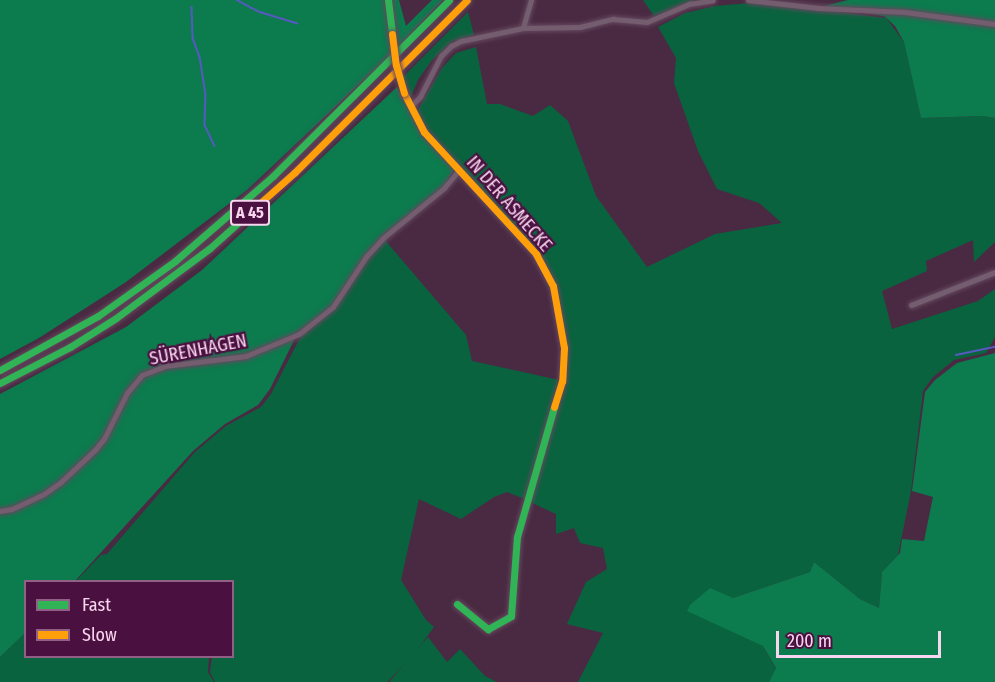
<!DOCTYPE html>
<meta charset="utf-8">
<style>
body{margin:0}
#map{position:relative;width:995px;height:682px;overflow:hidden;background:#492a42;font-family:"Fira Sans Condensed",sans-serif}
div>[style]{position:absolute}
.green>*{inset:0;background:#0a633f}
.forest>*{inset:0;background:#0c7b4e}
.stream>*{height:1.5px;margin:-0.75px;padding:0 0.75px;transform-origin:0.75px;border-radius:0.75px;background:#565ac0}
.roads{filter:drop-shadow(0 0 2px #65495f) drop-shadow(0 0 2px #65495f)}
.street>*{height:4.5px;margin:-2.25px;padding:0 2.25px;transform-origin:2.25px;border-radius:2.25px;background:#745d6f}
.fast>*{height:7px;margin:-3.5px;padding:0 3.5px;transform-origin:3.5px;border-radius:3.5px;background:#30b455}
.slow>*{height:7px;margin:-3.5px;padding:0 3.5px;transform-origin:3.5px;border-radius:3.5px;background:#ff9f0a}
.bridges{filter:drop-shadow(0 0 2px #65495f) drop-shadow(0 0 2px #65495f)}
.slow-bridge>*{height:7px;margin:-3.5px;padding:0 3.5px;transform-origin:3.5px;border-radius:3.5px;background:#ff9f0a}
span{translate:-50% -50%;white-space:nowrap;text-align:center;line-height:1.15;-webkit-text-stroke:4.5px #4a1140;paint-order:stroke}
.shield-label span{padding:2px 4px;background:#4a1140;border:2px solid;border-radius:4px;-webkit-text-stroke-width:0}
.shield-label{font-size:16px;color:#f9d6ef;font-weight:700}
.street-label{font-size:18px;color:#f9d6ef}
.legend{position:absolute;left:24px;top:580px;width:210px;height:78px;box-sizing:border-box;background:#4a1140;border:2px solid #906086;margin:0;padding:8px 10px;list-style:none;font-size:18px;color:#f9d6ef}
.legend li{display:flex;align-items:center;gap:12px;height:30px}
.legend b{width:30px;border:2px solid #906086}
.scale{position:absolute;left:776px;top:631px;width:165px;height:27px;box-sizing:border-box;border:3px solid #f9d6ef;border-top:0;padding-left:8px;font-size:18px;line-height:21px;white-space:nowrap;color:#f9d6ef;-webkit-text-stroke:4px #4a1140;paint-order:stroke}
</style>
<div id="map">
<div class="green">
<div style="clip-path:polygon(643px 0,695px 0,654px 16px)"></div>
<div style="clip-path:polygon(761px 2px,886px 18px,904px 42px,921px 118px,983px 116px,995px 118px,995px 242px,974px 262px,973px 240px,926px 261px,927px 271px,882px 291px,892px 329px,978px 301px,995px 289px,995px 337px,986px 353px,954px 360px,933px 377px,923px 391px,911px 491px,898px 555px,882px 572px,879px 608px,860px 599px,814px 562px,810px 572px,733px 598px,750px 638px,763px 646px,776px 669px,769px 682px,578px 682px,603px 633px,567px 624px,586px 582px,607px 569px,603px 548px,580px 543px,574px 528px,556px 534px,556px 514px,528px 501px,564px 380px,556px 286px,537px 253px,426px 131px,416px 113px,442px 68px,456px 53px,476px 47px,487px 104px,500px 104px,533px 116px,550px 105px,568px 121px,596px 196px,647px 267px,715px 234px,782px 223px,759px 203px,717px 189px,698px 151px,674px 83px,676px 58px,658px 27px,685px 13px,715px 6px)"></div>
<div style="clip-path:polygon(468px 12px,474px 35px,453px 41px,432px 60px,418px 80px,411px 97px,403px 77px)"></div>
<div style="clip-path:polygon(384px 239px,466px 335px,472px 361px,559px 380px,525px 499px,507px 492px,494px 497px,461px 519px,419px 499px,401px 580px,426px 620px,434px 627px,412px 657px,387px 682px,215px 682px,210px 672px,212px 657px,232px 656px,232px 582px,75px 582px,101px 555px,107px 554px,195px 452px,226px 426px,261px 407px,271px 394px,302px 334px)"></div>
<div style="clip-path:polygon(25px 633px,26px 656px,209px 657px,208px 672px,214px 682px,0 682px,0 657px)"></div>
<div style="clip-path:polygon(428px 637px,447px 662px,460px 649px,485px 676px,497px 682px,389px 682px)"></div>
</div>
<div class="forest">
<div style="clip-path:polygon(0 0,399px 0,406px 26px,432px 0,443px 0,385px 60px,247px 190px,126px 282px,39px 338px,0 359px)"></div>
<div style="clip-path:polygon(848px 0,995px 0,995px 118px,983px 116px,921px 118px,904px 42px,895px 26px,884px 16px,824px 6px)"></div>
<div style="clip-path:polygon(397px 87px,423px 134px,455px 169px,443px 187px,382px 236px,365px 256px,332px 306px,298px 332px,270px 389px,258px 405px,225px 424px,193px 451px,75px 581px,26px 582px,25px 633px,0 657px,0 394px,126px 327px,202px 270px)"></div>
<div style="clip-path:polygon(995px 353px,995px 682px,769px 682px,776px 668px,763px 646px,687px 611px,690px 605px,710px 588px,733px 598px,810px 572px,814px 562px,860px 599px,879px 608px,882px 572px,900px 553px,902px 539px,924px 541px,933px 497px,912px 491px,925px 392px,935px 380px,957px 363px)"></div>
</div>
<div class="stream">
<div style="left:237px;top:0;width:26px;rotate:28deg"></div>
<div style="left:260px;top:12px;width:39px;rotate:17deg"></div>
<div style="left:192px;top:7px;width:31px;rotate:88deg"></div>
<div style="left:193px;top:38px;width:20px;rotate:70deg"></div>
<div style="left:200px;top:57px;width:37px;rotate:81deg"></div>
<div style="left:206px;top:94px;width:31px;rotate:92deg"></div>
<div style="left:205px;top:125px;width:23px;rotate:65deg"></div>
<div style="left:956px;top:355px;width:40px;rotate:-12deg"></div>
</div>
<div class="roads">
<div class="street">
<div style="left:748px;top:0;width:71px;rotate:6.4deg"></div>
<div style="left:819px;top:8px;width:86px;rotate:2.7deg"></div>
<div style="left:905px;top:12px;width:91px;rotate:7.6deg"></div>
<div style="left:523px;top:28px;width:29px;rotate:-74deg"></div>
<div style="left:411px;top:106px;width:13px;rotate:-45deg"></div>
<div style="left:420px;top:97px;width:46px;rotate:-62.9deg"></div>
<div style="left:441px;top:56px;width:14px;rotate:-45deg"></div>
<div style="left:451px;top:46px;width:11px;rotate:-27deg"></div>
<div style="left:461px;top:41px;width:63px;rotate:-11.8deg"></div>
<div style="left:523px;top:28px;width:57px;rotate:-1deg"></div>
<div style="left:580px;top:27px;width:34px;rotate:-14deg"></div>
<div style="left:613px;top:19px;width:34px;rotate:5deg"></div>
<div style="left:647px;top:22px;width:46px;rotate:-23.2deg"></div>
<div style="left:689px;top:4px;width:24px;rotate:-9deg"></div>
<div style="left:911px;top:305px;width:90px;rotate:-21.4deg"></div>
<div style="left:0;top:511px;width:12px;rotate:-9deg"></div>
<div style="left:12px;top:509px;width:35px;rotate:-25deg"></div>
<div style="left:44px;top:494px;width:19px;rotate:-35deg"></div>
<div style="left:60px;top:483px;width:48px;rotate:-43.3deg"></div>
<div style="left:95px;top:450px;width:14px;rotate:-51deg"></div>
<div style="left:104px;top:439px;width:51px;rotate:-63.4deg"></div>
<div style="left:127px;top:393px;width:23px;rotate:-50deg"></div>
<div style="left:142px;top:375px;width:25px;rotate:-21deg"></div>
<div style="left:165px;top:366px;width:82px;rotate:-7deg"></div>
<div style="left:246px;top:356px;width:57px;rotate:-22.5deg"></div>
<div style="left:299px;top:334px;width:43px;rotate:-38.5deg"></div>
<div style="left:333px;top:307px;width:60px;rotate:-56.6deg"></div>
<div style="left:366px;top:257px;width:25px;rotate:-48deg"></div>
<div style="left:383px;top:238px;width:79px;rotate:-39.3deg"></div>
<div style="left:444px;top:188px;width:23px;rotate:-50deg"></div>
</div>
<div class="fast">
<div style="left:388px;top:0;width:34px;rotate:83deg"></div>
<div style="left:0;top:370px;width:112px;rotate:-28.9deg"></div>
<div style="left:98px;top:316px;width:95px;rotate:-35.5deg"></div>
<div style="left:175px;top:261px;width:130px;rotate:-40.9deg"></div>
<div style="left:273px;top:176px;width:249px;rotate:-45deg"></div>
<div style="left:0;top:383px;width:79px;rotate:-27.2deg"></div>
<div style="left:70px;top:347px;width:54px;rotate:-32.2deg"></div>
<div style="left:116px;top:318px;width:117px;rotate:-36.7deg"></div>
<div style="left:210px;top:248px;width:66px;rotate:-41.9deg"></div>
<div style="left:457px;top:604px;width:40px;rotate:39deg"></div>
<div style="left:488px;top:629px;width:26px;rotate:-29deg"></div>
<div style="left:511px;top:616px;width:79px;rotate:-85.7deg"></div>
<div style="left:517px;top:537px;width:135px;rotate:-74.1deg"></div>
</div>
<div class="slow">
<div style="left:404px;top:93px;width:44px;rotate:62.9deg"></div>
<div style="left:424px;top:132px;width:166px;rotate:47.4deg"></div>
<div style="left:536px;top:254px;width:36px;rotate:62deg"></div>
<div style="left:553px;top:286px;width:63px;rotate:79.9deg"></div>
<div style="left:564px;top:348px;width:33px;rotate:93deg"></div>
<div style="left:562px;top:381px;width:27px;rotate:107deg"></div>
<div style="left:259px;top:204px;width:48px;rotate:-41.6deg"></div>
<div style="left:295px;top:172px;width:243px;rotate:-45deg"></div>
</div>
</div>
<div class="bridges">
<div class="slow-bridge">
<div style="left:392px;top:34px;width:31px;rotate:83deg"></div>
<div style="left:396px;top:65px;width:29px;rotate:74deg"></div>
</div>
</div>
<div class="shield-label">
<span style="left:250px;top:213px">A 45</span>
</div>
<div class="street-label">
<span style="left:509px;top:204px;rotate:49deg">IN DER ASMECKE</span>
<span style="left:198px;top:350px;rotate:-11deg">SÜRENHAGEN</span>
</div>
<ul class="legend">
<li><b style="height:8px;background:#30b455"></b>Fast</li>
<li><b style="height:8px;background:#ff9f0a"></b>Slow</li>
</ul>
<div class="scale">200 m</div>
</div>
